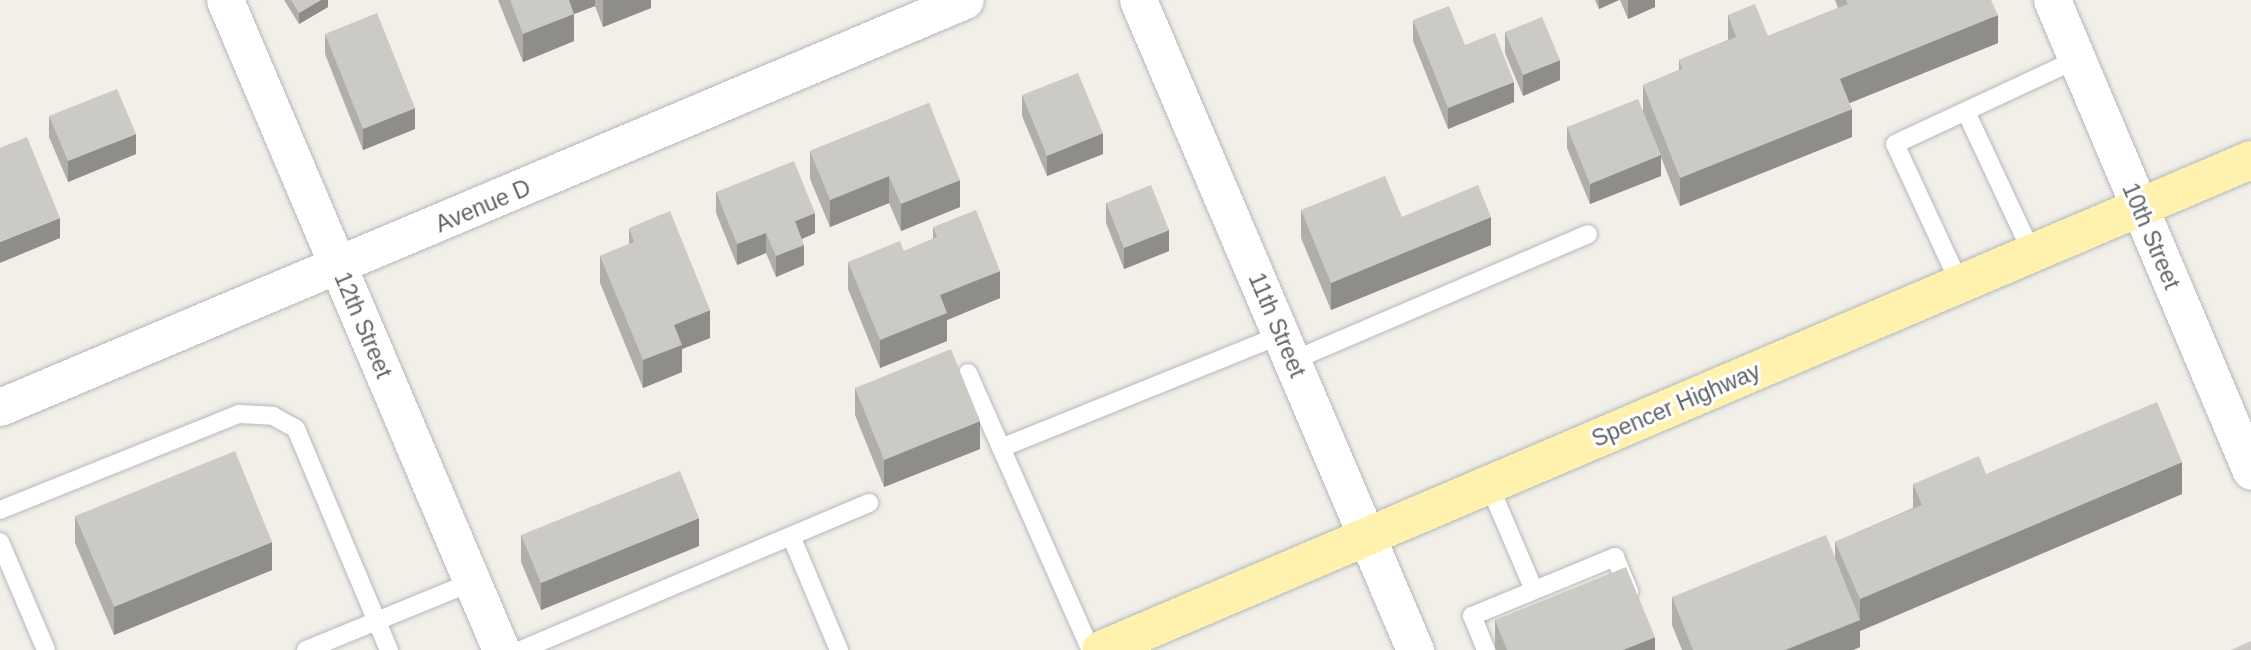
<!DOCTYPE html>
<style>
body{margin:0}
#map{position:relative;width:2251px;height:650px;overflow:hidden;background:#f1efe8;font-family:Helvetica,sans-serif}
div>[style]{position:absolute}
.roads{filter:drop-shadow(0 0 2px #b5b8bc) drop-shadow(0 0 2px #b5b8bc)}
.lane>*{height:18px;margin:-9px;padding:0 9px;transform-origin:9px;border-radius:9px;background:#fff}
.street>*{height:37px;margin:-18.5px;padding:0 18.5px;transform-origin:18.5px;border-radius:18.5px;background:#fff}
.primary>*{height:38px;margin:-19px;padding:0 19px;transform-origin:19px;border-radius:19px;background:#fff2af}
.wall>*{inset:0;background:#afaea9}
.shaded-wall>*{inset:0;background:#8f8d8a}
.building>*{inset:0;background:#cccac5}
span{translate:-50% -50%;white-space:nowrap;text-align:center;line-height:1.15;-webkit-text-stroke:6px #fff;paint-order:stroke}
.street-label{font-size:23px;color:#5f6368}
</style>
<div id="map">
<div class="roads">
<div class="lane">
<div style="left:1966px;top:112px;width:156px;rotate:64.9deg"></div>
<div style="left:1960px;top:284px;width:154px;rotate:-114.9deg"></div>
<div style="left:1895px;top:144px;width:201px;rotate:-25deg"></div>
<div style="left:1292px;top:361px;width:322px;rotate:-23.2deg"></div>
<div style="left:968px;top:373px;width:303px;rotate:66.1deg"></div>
<div style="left:1001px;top:448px;width:302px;rotate:-22deg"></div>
<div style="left:1489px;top:485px;width:114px;rotate:66.8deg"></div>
<div style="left:0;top:510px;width:258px;rotate:-21.9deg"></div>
<div style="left:239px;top:414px;width:34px;rotate:3deg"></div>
<div style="left:273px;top:416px;width:26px;rotate:29deg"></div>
<div style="left:296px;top:429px;width:240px;rotate:67.2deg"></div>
<div style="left:791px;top:536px;width:124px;rotate:67.2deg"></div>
<div style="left:0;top:542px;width:117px;rotate:66.9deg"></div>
<div style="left:306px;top:650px;width:179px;rotate:-22.3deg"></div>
<div style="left:521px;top:650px;width:378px;rotate:-22.9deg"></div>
<div style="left:1486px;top:650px;width:37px;rotate:-112deg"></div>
<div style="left:1472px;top:616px;width:155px;rotate:-22.4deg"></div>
<div style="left:1615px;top:557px;width:38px;rotate:68deg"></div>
</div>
<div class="street">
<div style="left:225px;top:0;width:706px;rotate:66.99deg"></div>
<div style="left:1138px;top:0;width:707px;rotate:66.92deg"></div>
<div style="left:2052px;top:0;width:511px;rotate:67.1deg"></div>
<div style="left:0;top:407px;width:1047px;rotate:-22.87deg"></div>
</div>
<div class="primary">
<div style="left:1101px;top:650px;width:1250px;rotate:-23.08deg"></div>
</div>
</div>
<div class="wall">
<div style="clip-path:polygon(284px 0,328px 0,328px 7px,299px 24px)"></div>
<div style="clip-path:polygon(498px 0,651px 0,651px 8px,603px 27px,595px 6px,574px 14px,574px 41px,523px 62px)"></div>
<div style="clip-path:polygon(1595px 0,1619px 0,1599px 9px)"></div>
<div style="clip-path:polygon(1620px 0,1655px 0,1655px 7px,1628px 19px)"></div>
<div style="clip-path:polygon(1835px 0,1991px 0,1998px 43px,1849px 103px,1852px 137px,1680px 206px,1661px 157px,1661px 176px,1590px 204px,1567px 148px,1567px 127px,1643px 110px,1643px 85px,1679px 70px,1679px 60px,1728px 40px,1728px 15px,1768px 36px,1838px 8px)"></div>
<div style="clip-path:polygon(1413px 20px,1465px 45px,1514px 102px,1448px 129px,1413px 41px)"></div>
<div style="clip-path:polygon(1505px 32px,1560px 80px,1523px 96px,1505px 53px)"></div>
<div style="clip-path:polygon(325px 34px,415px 129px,363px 150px,325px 54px)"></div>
<div style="clip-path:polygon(1022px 95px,1103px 154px,1047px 176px,1022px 116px)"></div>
<div style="clip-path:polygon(929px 103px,960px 207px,901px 231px,889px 203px,830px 227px,810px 179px,810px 151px)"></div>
<div style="clip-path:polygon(49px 116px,136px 154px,68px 182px,49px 137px)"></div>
<div style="clip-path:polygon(716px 192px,815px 233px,802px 239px,804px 265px,776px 277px,766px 253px,737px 265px,716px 213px)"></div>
<div style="clip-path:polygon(1106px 203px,1169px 251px,1124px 269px,1106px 223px)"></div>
<div style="clip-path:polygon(1301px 210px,1402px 217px,1491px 245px,1331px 310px,1301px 238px)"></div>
<div style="clip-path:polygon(933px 227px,1000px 298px,947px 320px,947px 341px,880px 368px,848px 289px,848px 262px,904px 251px,933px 239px)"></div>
<div style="clip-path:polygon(629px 228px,710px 338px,682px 349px,682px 372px,643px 388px,600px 283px,600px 256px,629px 244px)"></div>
<div style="clip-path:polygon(855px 388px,980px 449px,884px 487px,855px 415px)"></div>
<div style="clip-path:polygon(1986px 474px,2182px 494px,1860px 631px,1860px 647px,1853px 650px,1682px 650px,1672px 625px,1672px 597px,1835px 557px,1835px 542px,1913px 508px,1913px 484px)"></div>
<div style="clip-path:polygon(75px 516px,272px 570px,114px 635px,75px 543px)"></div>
<div style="clip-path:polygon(521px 535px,699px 546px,541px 610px,521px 562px)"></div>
<div style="clip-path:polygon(1495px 620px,1655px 650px,1496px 650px,1495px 647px)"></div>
</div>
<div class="shaded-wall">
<div style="clip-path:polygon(321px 0,328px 0,328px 7px,299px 24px,299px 13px)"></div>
<div style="clip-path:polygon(565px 0,595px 0,595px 6px,574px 14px,574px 41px,523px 62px,523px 34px)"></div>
<div style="clip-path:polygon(603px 0,651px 0,651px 8px,603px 27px)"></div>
<div style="clip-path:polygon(1599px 0,1619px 0,1599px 9px)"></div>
<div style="clip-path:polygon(1628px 0,1655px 0,1655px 7px,1628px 19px)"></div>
<div style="clip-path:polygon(1998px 15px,1998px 43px,1840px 107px,1840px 79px)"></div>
<div style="clip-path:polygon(1560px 60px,1560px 80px,1523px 96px,1523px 75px)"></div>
<div style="clip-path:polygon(1514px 82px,1514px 102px,1448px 129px,1448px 108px)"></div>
<div style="clip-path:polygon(415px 108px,415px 129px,363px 150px,363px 129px)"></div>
<div style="clip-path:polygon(1852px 109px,1852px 137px,1680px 206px,1680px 178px)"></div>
<div style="clip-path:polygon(1103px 133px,1103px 154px,1047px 176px,1047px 156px)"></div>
<div style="clip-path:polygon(136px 134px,136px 154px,68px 182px,68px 161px)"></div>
<div style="clip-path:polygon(1661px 155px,1661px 176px,1590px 204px,1590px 184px)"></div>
<div style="clip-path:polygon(889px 176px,889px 203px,830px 227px,830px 200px)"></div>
<div style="clip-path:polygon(960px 180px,960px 207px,901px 231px,901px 204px)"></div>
<div style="clip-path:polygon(815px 213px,815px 233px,795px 242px,795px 221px)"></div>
<div style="clip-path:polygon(1491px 217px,1491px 245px,1331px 310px,1331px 283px)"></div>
<div style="clip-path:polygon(60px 218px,60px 238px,0 263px,0 242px)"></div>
<div style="clip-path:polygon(1169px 230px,1169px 251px,1124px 269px,1124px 248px)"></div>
<div style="clip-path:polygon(766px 233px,766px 253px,737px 265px,737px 244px)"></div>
<div style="clip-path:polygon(804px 245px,804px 265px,776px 277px,776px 256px)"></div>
<div style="clip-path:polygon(1000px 271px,1000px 298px,947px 320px,947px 341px,880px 368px,880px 340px,940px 295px)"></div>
<div style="clip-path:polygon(710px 310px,710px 338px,682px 349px,682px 372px,643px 388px,643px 360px,674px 325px)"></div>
<div style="clip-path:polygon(980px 421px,980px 449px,884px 487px,884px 460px)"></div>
<div style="clip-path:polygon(2182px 462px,2182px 494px,1860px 631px,1860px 647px,1853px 650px,1785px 650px,1860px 620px,1860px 599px)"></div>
<div style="clip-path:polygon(699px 518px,699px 546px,541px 610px,541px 583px)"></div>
<div style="clip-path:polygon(272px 542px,272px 570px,114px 635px,114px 607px)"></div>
<div style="clip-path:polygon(1655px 637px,1655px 650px,1623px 650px)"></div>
</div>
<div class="building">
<div style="clip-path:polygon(291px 0,321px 0,299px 13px)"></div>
<div style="clip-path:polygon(510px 0,569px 0,574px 14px,523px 34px)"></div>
<div style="clip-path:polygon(1846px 0,1991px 0,1998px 15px,1840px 79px,1852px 109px,1680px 178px,1643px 85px,1682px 69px,1679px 60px,1736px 37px,1728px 15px,1755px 4px,1768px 36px,1848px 4px)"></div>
<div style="clip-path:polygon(1449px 6px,1465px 45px,1495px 33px,1514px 82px,1448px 108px,1413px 20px)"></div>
<div style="clip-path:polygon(377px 13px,415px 108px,363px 129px,325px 34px)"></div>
<div style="clip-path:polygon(1542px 17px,1560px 60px,1523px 75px,1505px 32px)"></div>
<div style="clip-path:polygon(1078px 73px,1103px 133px,1047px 156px,1022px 95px)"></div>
<div style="clip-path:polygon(117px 89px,136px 134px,68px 161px,49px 116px)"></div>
<div style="clip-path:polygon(1638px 99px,1661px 155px,1590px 184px,1567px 127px)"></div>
<div style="clip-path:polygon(929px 103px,960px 180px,901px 204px,889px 176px,830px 200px,810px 151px)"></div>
<div style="clip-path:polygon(27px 137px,60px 218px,0 242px,0 148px)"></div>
<div style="clip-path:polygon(794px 161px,815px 213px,795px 221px,804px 245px,776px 256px,766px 233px,737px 244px,716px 192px)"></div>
<div style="clip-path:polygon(1385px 176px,1402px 217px,1478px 185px,1491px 217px,1331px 283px,1301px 210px)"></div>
<div style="clip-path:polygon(1151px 185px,1169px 230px,1124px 248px,1106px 203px)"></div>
<div style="clip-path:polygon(976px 210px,1000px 271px,940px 295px,947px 313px,880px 340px,848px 262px,900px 241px,904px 251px,937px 237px,933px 227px)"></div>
<div style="clip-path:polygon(670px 211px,710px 310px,674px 325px,682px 345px,643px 360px,600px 256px,634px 242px,629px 228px)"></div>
<div style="clip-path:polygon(951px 349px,980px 421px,884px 460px,855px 388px)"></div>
<div style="clip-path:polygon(2157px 402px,2182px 462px,1860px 599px,1835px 542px,1922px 505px,1913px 484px,1979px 456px,1986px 474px)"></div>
<div style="clip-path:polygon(235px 451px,272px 542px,114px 607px,75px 516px)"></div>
<div style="clip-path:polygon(680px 471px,699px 518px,541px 583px,521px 535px)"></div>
<div style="clip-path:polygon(1826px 535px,1860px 620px,1785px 650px,1693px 650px,1672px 597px)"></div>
<div style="clip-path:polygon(1626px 567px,1655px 637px,1623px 650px,1507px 650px,1495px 620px)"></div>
<div style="clip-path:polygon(2251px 641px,2251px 650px,2231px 650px)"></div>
</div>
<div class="street-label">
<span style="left:483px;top:206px;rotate:-23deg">Avenue D</span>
<span style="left:2151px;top:236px;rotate:67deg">10th Street</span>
<span style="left:363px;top:325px;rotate:67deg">12th Street</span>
<span style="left:1277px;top:325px;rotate:67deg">11th Street</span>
<span style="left:1676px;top:405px;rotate:-23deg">Spencer Highway</span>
</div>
</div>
